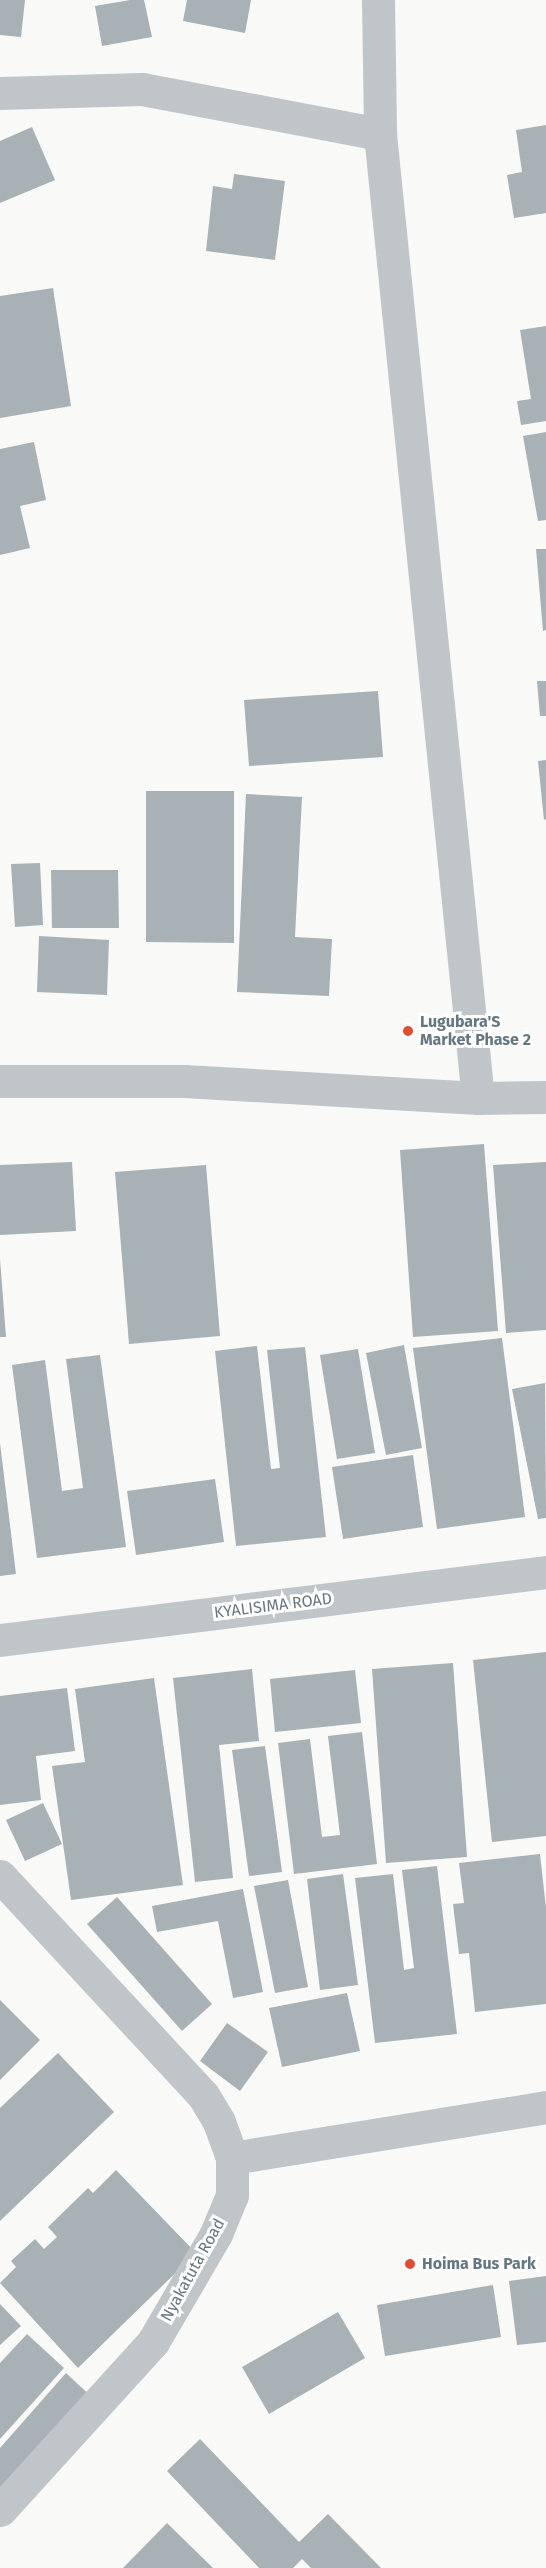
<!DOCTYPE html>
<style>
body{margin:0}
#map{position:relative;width:546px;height:2568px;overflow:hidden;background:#f9f9f7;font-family:"Fira Sans",sans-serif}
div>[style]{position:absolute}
.building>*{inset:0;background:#a7b1b6}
.minor>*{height:33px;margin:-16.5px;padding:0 16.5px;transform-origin:16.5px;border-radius:16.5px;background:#c0c5c9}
.dots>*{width:16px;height:16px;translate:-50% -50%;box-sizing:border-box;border:3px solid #fff;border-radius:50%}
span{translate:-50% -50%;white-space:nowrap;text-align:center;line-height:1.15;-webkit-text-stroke:6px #fff;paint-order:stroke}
.poi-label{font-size:16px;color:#657781;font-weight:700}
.left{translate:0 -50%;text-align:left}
.street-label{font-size:16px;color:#657781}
</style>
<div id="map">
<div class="building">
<div style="clip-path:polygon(0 0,25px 0,21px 37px,0 35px)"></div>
<div style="clip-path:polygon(130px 0,144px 0,152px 37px,102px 46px,95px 6px)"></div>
<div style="clip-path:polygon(187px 0,251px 0,245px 33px,183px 21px)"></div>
<div style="clip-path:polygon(546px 125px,546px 213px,514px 218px,507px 175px,522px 172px,516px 130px)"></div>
<div style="clip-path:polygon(32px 127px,55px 180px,0 203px,0 141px)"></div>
<div style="clip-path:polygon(234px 174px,285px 181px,275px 260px,206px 251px,213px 186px,232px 189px)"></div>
<div style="clip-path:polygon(53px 288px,71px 406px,0 418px,0 296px)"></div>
<div style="clip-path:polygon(546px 326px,546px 421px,521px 425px,517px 401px,531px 399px,520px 330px)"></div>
<div style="clip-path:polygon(546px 432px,546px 520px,538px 521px,523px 436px)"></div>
<div style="clip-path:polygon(34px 442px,46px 500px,20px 506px,30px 548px,0 555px,0 449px)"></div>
<div style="clip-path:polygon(536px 549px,546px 549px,546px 630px,543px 631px)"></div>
<div style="clip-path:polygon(537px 681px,546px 681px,546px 716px,540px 716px)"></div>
<div style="clip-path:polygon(378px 691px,383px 757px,249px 766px,244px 700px)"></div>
<div style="clip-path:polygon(546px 760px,546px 819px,544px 820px,538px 761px)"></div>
<div style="clip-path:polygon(146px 791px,234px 791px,234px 943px,146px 942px)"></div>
<div style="clip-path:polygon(246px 794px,302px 797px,295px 937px,332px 939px,329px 996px,237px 992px)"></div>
<div style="clip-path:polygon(40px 863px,43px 925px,15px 927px,11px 864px)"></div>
<div style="clip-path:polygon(51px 870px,118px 870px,119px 928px,52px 928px)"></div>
<div style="clip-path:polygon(39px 936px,109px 940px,107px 995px,37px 992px)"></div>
<div style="clip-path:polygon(484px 1144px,498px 1331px,413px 1337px,400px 1150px)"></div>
<div style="clip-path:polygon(72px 1162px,76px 1231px,0 1235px,0 1165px)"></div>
<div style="clip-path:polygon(546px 1162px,546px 1330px,506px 1333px,493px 1165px)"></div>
<div style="clip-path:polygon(206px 1165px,220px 1336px,129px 1344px,115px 1172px)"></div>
<div style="clip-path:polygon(0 1259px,6px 1337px,0 1337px)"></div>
<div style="clip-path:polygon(502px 1338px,525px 1517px,437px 1529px,413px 1348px)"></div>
<div style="clip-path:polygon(404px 1345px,422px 1448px,386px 1455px,366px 1353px)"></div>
<div style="clip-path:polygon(257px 1346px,271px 1469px,280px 1468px,267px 1350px,305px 1347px,326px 1537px,236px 1546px,215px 1351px)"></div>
<div style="clip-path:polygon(358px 1349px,375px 1453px,337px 1459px,320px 1355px)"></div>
<div style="clip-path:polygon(100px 1355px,126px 1547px,37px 1558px,12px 1365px,45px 1360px,62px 1491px,83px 1488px,66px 1359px)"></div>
<div style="clip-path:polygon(545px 1383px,546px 1518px,538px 1519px,512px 1389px)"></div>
<div style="clip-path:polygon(0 1443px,16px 1574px,0 1576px)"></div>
<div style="clip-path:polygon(413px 1455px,423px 1527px,343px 1539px,332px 1467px)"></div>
<div style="clip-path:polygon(215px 1479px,224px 1542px,136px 1555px,127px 1491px)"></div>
<div style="clip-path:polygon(546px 1652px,546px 1836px,492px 1842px,473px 1660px)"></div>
<div style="clip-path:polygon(453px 1663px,467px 1857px,386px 1863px,372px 1669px)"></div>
<div style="clip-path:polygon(252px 1669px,259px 1741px,219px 1745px,233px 1878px,195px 1882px,173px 1678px)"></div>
<div style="clip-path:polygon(355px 1670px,361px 1723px,275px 1732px,270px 1679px)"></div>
<div style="clip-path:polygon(154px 1678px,183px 1885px,71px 1900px,52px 1766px,85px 1762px,75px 1689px)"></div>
<div style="clip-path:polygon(67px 1688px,75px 1751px,36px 1756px,41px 1800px,0 1805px,0 1696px)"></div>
<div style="clip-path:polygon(362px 1732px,377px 1864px,294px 1874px,278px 1743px,310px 1739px,322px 1837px,340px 1835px,328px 1736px)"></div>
<div style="clip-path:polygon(265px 1746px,282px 1872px,249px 1876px,232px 1750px)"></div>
<div style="clip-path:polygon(43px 1803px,62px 1844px,25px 1861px,6px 1820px)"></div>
<div style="clip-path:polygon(540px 1854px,546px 1908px,546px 2004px,475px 2012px,469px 1953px,459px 1954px,453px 1904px,464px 1903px,459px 1863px)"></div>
<div style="clip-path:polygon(437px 1866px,457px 2034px,375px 2043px,355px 1878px,393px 1874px,404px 1970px,414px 1968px,402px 1870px)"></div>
<div style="clip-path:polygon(343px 1874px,358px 1985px,320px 1990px,307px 1879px)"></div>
<div style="clip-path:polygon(288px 1880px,308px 1987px,275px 1993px,254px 1886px)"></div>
<div style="clip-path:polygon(243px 1889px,263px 1992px,233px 1998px,218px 1921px,157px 1932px,152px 1906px)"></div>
<div style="clip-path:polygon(117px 1897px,212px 2004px,182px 2031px,87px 1924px)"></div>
<div style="clip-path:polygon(347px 1993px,360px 2051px,282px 2067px,269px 2008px)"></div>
<div style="clip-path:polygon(0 2000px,40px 2040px,0 2080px)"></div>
<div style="clip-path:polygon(227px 2023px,268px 2052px,240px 2091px,200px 2061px)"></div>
<div style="clip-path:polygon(58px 2053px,114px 2112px,0 2221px,0 2108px)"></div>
<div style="clip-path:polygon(116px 2170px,196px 2253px,78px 2368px,0 2283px,16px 2267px,11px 2261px,35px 2239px,44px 2249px,57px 2237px,48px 2227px,88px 2188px,93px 2193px)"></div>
<div style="clip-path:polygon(546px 2276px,546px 2342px,517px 2345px,509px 2281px)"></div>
<div style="clip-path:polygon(493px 2285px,501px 2337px,385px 2356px,377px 2305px)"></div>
<div style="clip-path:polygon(0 2304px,21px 2326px,0 2345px)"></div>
<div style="clip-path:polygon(338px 2312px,365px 2358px,269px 2414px,242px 2367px)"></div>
<div style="clip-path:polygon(27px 2334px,64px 2368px,0 2439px,0 2363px)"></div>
<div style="clip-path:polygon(66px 2373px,96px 2401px,0 2488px,0 2448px)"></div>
<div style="clip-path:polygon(200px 2439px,299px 2542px,328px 2514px,381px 2568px,311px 2568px,302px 2559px,293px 2568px,259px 2568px,167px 2471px)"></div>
<div style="clip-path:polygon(167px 2523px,213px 2568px,123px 2568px)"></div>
</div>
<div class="minor">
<div style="left:378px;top:0;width:134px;rotate:89.1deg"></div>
<div style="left:380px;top:134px;width:969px;rotate:84.2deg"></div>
<div style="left:0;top:93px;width:142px;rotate:-1.6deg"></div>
<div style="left:142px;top:89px;width:242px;rotate:10.7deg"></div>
<div style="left:0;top:1081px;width:184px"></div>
<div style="left:184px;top:1081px;width:294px;rotate:3.3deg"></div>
<div style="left:478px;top:1098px;width:68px;rotate:-0.8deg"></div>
<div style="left:0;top:1640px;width:550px;rotate:-7.1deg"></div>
<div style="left:0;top:1876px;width:299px;rotate:47.2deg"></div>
<div style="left:203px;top:2095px;width:31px;rotate:59deg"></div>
<div style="left:219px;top:2122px;width:38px;rotate:70deg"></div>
<div style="left:232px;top:2158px;width:37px;rotate:90deg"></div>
<div style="left:232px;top:2195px;width:42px;rotate:112.3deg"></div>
<div style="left:216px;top:2234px;width:125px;rotate:120.3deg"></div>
<div style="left:153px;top:2342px;width:227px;rotate:132.3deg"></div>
<div style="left:232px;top:2158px;width:318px;rotate:-9.2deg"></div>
</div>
<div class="dots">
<div style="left:408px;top:1031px;background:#df4e31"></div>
<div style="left:410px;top:2264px;background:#df4e31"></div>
</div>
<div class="poi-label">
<span class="left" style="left:420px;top:1031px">Lugubara'S<br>Market Phase 2</span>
<span class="left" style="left:422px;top:2264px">Hoima Bus Park</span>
</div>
<div class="street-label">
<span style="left:273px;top:1606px;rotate:-7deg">KYALISIMA ROAD</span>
<span style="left:193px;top:2270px;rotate:-61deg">Nyakatuta Road</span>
</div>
</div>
